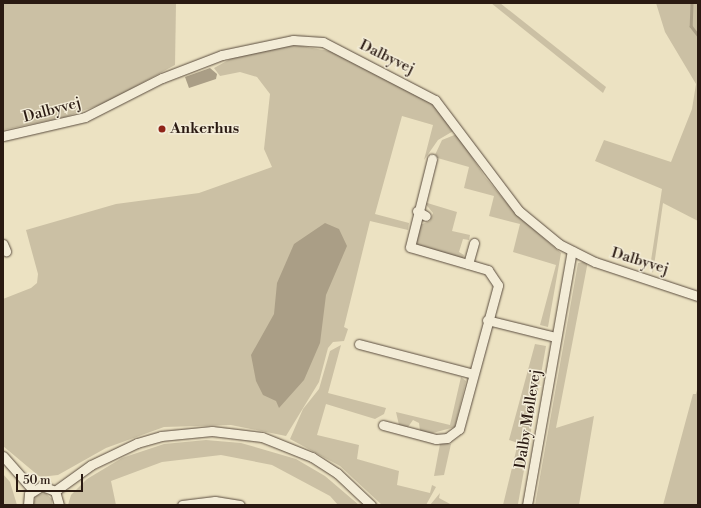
<!DOCTYPE html>
<meta charset="utf-8">
<style>
body{margin:0}
#map{position:relative;width:701px;height:508px;overflow:hidden;background:#ece2c2;font-family:"Libre Bodoni",serif}
div>[style]{position:absolute}
.green>*{inset:0;background:#cbc0a4}
.water>*{inset:0;background:#aa9e86}
.stream>*{height:2.5px;margin:-1.25px;padding:0 1.25px;transform-origin:1.25px;border-radius:1.25px;background:#aa9e86}
.roads{filter:drop-shadow(0 0 1px #5a4c3e) drop-shadow(0 0 1px #5a4c3e)}
.minor>*{height:9px;margin:-4.5px;padding:0 4.5px;transform-origin:4.5px;border-radius:4.5px;background:#f3ecd7}
.dots>*{width:11px;height:11px;translate:-50% -50%;box-sizing:border-box;border:2px solid #f3ecd7;border-radius:50%}
span{translate:-50% -50%;white-space:nowrap;text-align:center;line-height:1.15;-webkit-text-stroke:3px #f3ecd7;paint-order:stroke}
.street-label{font-size:15px;color:#2a1a12}
.poi-label{font-size:15px;color:#2a1a12;font-weight:700}
.left{translate:0 -50%;text-align:left}
.frame{position:absolute;inset:0;border:4px solid #2a1a12;pointer-events:none}
.scale{position:absolute;left:16px;top:474px;width:67px;height:18px;box-sizing:border-box;border:2px solid #2a1a12;border-top:0;padding-left:5px;font-size:12px;line-height:14px;white-space:nowrap;color:#2a1a12;-webkit-text-stroke:3px #f3ecd7;paint-order:stroke}
</style>
<div id="map">
<div class="green">
<div style="clip-path:polygon(3px 3px,176px 3px,175px 65px,105px 103px,65px 117px,3px 130px)"></div>
<div style="clip-path:polygon(491px 3px,500px 3px,606px 87px,603px 93px)"></div>
<div style="clip-path:polygon(656px 3px,698px 3px,698px 221px,663px 203px,653px 273px,650px 267px,662px 189px,595px 161px,604px 140px,671px 162px,692px 109px,696px 84px,665px 32px)"></div>
<div style="clip-path:polygon(295px 45px,335px 52px,418px 94px,435px 106px,455px 130px,438px 140px,424px 160px,433px 125px,402px 116px,375px 214px,409px 223px,408px 230px,370px 221px,344px 327px,348px 329px,344px 341px,333px 342px,328px 348px,319px 382px,286px 436px,231px 425px,164px 427px,106px 448px,58px 475px,40px 477px,3px 446px,3px 299px,31px 288px,37px 283px,38px 274px,26px 230px,116px 204px,199px 193px,272px 167px,264px 149px,270px 94px,257px 77px,240px 72px,220px 76px,214px 68px,234px 57px)"></div>
<div style="clip-path:polygon(457px 134px,485px 177px,516px 214px,561px 253px,548px 327px,540px 325px,556px 265px,513px 252px,520px 224px,489px 216px,494px 196px,464px 188px,469px 167px,434px 157px,442px 140px)"></div>
<div style="clip-path:polygon(424px 202px,457px 212px,452px 231px,470px 235px,469px 240px,463px 239px,459px 252px,464px 255px,463px 259px,419px 247px,414px 238px,417px 226px,430px 221px,433px 213px)"></div>
<div style="clip-path:polygon(588px 261px,556px 428px,594px 416px,579px 505px,535px 505px,578px 263px)"></div>
<div style="clip-path:polygon(535px 344px,546px 346px,518px 504px,503px 505px,518px 443px,509px 440px)"></div>
<div style="clip-path:polygon(341px 345px,328px 393px,386px 408px,384px 414px,375px 419px,326px 404px,317px 435px,359px 445px,357px 459px,399px 471px,397px 485px,430px 493px,432px 485px,436px 487px,426px 505px,382px 505px,340px 466px,290px 439px,303px 409px,319px 389px,330px 351px)"></div>
<div style="clip-path:polygon(461px 377px,466px 381px,455px 427px,429px 434px,420px 431px,419px 423px,413px 420px,408px 427px,399px 425px,396px 412px,450px 425px)"></div>
<div style="clip-path:polygon(698px 386px,698px 505px,663px 505px,693px 394px,696px 394px)"></div>
<div style="clip-path:polygon(206px 440px,241px 443px,296px 459px,325px 476px,359px 505px,338px 505px,330px 496px,272px 465px,221px 455px,162px 462px,111px 481px,116px 505px,68px 505px,71px 495px,87px 479px,122px 458px,164px 444px)"></div>
<div style="clip-path:polygon(444px 442px,451px 444px,444px 475px,434px 476px,440px 444px)"></div>
<div style="clip-path:polygon(3px 474px,10px 482px,17px 505px,3px 505px)"></div>
<div style="clip-path:polygon(45px 493px,52px 499px,52px 505px,33px 505px,36px 496px)"></div>
<div style="clip-path:polygon(440px 493px,439px 498px,452px 505px,430px 505px)"></div>
</div>
<div class="water">
<div style="clip-path:polygon(210px 68px,217px 74px,216px 79px,189px 88px,185px 77px)"></div>
<div style="clip-path:polygon(325px 223px,339px 229px,347px 246px,326px 295px,320px 343px,304px 380px,279px 408px,276px 401px,263px 395px,256px 381px,251px 355px,274px 314px,277px 283px,294px 244px)"></div>
</div>
<div class="stream">
<div style="left:692px;top:3px;width:23px;rotate:92deg"></div>
<div style="left:691px;top:26px;width:11px;rotate:52deg"></div>
</div>
<div class="roads">
<div class="minor">
<div style="left:3px;top:136px;width:84px;rotate:-13deg"></div>
<div style="left:85px;top:117px;width:86px;rotate:-26.9deg"></div>
<div style="left:162px;top:78px;width:64px;rotate:-21deg"></div>
<div style="left:222px;top:55px;width:73px;rotate:-11.9deg"></div>
<div style="left:293px;top:40px;width:30px;rotate:4deg"></div>
<div style="left:323px;top:42px;width:126px;rotate:27.4deg"></div>
<div style="left:435px;top:100px;width:139px;rotate:52.9deg"></div>
<div style="left:519px;top:211px;width:52px;rotate:39.5deg"></div>
<div style="left:559px;top:244px;width:40px;rotate:26.6deg"></div>
<div style="left:595px;top:262px;width:108px;rotate:18.3deg"></div>
<div style="left:417px;top:211px;width:10px;rotate:29deg"></div>
<div style="left:3px;top:244px;width:8px;rotate:67deg"></div>
<div style="left:468px;top:264px;width:22px;rotate:-74deg"></div>
<div style="left:487px;top:320px;width:70px;rotate:14deg"></div>
<div style="left:359px;top:344px;width:118px;rotate:14.7deg"></div>
<div style="left:383px;top:425px;width:55px;rotate:14.8deg"></div>
<div style="left:436px;top:439px;width:11px;rotate:-5deg"></div>
<div style="left:447px;top:438px;width:15px;rotate:-37deg"></div>
<div style="left:459px;top:429px;width:149px;rotate:-74.8deg"></div>
<div style="left:498px;top:285px;width:18px;rotate:-124deg"></div>
<div style="left:488px;top:270px;width:81px;rotate:-163.6deg"></div>
<div style="left:410px;top:247px;width:91px;rotate:-76deg"></div>
<div style="left:3px;top:456px;width:45px;rotate:48.6deg"></div>
<div style="left:55px;top:491px;width:44px;rotate:-35.8deg"></div>
<div style="left:91px;top:465px;width:51px;rotate:-25.6deg"></div>
<div style="left:137px;top:443px;width:25px;rotate:-16deg"></div>
<div style="left:161px;top:436px;width:51px;rotate:-5.6deg"></div>
<div style="left:212px;top:431px;width:50px;rotate:6.8deg"></div>
<div style="left:262px;top:437px;width:54px;rotate:21.8deg"></div>
<div style="left:312px;top:457px;width:30px;rotate:33deg"></div>
<div style="left:337px;top:473px;width:47px;rotate:43.3deg"></div>
<div style="left:28px;top:505px;width:11px;rotate:-85deg"></div>
<div style="left:29px;top:494px;width:15px;rotate:-32deg"></div>
<div style="left:42px;top:486px;width:14px;rotate:21deg"></div>
<div style="left:55px;top:491px;width:15px;rotate:74deg"></div>
<div style="left:182px;top:505px;width:33px;rotate:-7deg"></div>
<div style="left:215px;top:501px;width:25px;rotate:9deg"></div>
<div style="left:527px;top:505px;width:258px;rotate:-80deg"></div>
</div>
</div>
<div class="dots">
<div style="left:162px;top:129px;background:#8f2418"></div>
</div>
<div class="street-label">
<span style="left:387px;top:57px;rotate:26deg">Dalbyvej</span>
<span style="left:52px;top:110px;rotate:-15deg">Dalbyvej</span>
<span style="left:640px;top:261px;rotate:17deg">Dalbyvej</span>
<span style="left:528px;top:419px;rotate:-81deg">Dalby Møllevej</span>
</div>
<div class="poi-label">
<span class="left" style="left:170px;top:129px">Ankerhus</span>
</div>
<div class="frame"></div>
<div class="scale">50 m</div>
</div>
